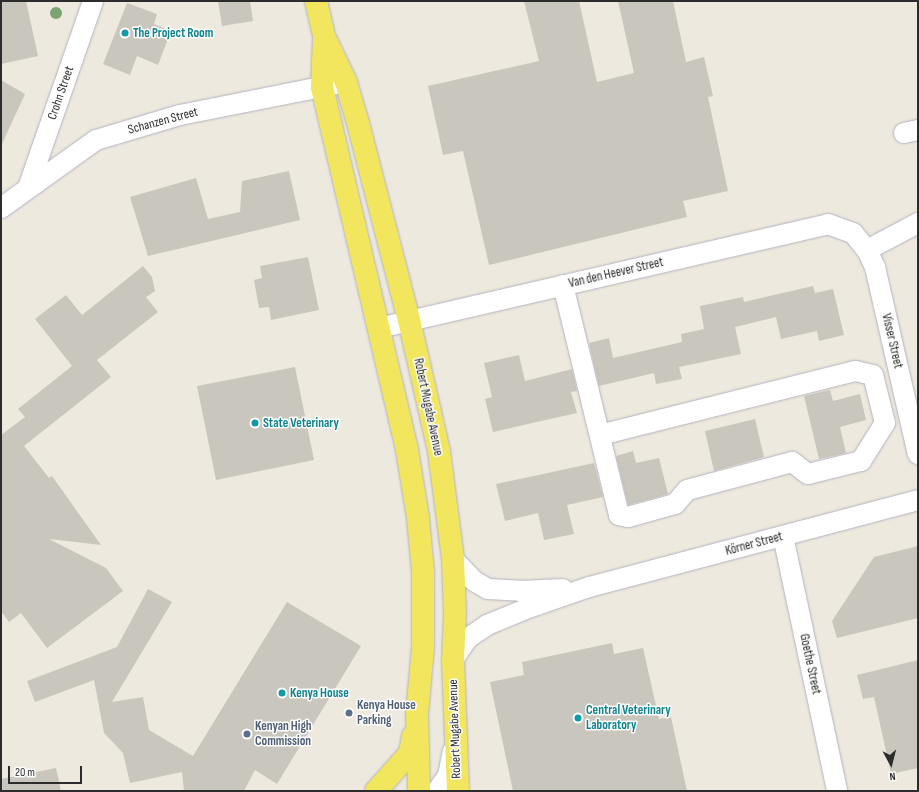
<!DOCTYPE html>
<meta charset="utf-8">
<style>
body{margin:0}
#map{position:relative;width:919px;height:792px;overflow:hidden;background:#eee9de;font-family:"Sofia Sans Condensed",sans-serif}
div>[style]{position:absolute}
.building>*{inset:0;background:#c9c6bd}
.roads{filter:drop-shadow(0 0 1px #b2b2bf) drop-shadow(0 0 1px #b2b2bf)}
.street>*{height:20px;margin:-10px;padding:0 10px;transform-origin:10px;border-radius:10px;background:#fff}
.primary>*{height:22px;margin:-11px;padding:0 11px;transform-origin:11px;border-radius:11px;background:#f2e65e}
.trees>*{width:12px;height:12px;margin:-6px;border-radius:50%;background:#7ca472}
.dots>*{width:11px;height:11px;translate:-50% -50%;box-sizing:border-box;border:2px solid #fff;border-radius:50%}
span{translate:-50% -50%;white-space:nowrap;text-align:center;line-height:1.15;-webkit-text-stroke:3px #fff;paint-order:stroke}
.culture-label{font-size:13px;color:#0d838f;font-weight:700}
.left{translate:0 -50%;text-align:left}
.street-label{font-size:13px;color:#2c2c2c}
.service-label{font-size:13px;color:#4e5e75;font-weight:700}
.frame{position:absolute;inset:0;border:2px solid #2c2c2c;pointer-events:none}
.north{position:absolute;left:871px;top:744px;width:40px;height:40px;-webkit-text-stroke:3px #fff;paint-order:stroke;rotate:173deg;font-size:11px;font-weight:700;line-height:16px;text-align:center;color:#2c2c2c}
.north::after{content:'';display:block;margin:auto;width:14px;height:18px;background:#2c2c2c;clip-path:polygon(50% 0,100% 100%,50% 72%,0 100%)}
.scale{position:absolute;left:8px;top:766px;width:74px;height:18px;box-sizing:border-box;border:2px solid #2c2c2c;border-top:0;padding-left:5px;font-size:12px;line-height:14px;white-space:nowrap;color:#2c2c2c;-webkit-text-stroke:3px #fff;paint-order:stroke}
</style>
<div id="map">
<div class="building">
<div style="clip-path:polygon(1px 1px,26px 1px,38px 56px,1px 64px)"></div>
<div style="clip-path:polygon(218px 1px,250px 1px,253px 21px,222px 26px)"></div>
<div style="clip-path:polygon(524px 1px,579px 1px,597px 82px,634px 73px,618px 1px,673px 1px,686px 62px,704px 57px,713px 96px,708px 97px,728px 191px,683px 201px,687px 217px,489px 265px,463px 151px,443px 155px,428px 86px,539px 61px)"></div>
<div style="clip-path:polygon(127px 3px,157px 14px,154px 24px,171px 31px,158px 65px,137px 56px,130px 75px,103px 64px)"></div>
<div style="clip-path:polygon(1px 80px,25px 94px,1px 146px)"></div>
<div style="clip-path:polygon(289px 171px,300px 220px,148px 256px,130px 197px,196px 178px,208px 219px,240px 212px,242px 181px)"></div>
<div style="clip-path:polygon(308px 257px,319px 310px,271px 320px,269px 307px,259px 308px,254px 280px,262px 278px,260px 266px)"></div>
<div style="clip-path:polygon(143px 266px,152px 277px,155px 291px,146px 297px,158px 312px,97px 360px,111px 377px,24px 446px,49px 478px,52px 476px,101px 545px,49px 539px,106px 568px,123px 591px,47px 648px,21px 613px,9px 622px,1px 611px,1px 435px,25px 417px,18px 409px,72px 366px,35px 319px,66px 295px,82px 315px)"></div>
<div style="clip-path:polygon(813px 286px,815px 293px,833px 289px,844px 335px,819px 341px,817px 331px,781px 339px,776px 317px,735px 327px,741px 354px,679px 367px,682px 379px,656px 384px,654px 373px,599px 386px,589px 343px,609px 338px,613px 358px,682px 342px,681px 334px,704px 329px,700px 306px,743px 297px,744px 302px)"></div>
<div style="clip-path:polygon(519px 355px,525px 381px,572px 369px,577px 391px,571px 392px,577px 413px,493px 432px,485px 399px,492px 397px,484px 363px)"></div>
<div style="clip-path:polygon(295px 367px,314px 460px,216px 480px,197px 386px)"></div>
<div style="clip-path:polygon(830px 390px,833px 401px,860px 394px,866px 420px,840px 427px,846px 453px,819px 459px,804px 396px)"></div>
<div style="clip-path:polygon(755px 419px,764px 457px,714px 471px,705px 431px)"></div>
<div style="clip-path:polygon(633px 451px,636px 463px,659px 458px,668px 494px,628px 505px,616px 456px)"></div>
<div style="clip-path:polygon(594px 463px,603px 497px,567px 505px,574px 534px,544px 540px,538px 513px,505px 521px,496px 484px)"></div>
<div style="clip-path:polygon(918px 546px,918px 618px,837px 638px,832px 621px,874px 557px)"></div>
<div style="clip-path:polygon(148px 589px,172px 602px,112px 702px,143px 697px,149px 730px,193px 756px,287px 602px,361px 646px,277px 784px,255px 770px,244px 791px,184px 791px,182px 772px,130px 783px,123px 753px,104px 733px,94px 680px,35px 702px,27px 681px,117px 647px)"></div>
<div style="clip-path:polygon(612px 643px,614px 654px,643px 648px,659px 719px,671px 717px,687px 791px,513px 791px,490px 682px,524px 675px,522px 662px)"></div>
<div style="clip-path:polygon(918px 660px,918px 768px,891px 774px,874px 697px,863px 699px,857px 675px)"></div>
<div style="clip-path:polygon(56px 768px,61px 791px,1px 791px,1px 779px)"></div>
</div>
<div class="roads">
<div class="street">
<div style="left:904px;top:133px;width:14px;rotate:-12deg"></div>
<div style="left:29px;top:185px;width:195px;rotate:-70.8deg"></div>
<div style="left:1px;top:208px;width:117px;rotate:-35.6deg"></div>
<div style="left:96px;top:140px;width:88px;rotate:-16.6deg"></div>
<div style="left:180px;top:115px;width:169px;rotate:-11.2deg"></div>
<div style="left:867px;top:250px;width:58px;rotate:-27.9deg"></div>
<div style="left:563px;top:285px;width:237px;rotate:76.3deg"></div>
<div style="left:619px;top:515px;width:9px;rotate:13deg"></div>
<div style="left:628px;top:517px;width:49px;rotate:-15.5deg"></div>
<div style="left:675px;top:504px;width:18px;rotate:-49deg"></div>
<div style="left:687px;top:490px;width:109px;rotate:-14.9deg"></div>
<div style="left:792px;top:462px;width:20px;rotate:37deg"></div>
<div style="left:808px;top:474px;width:55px;rotate:-13.8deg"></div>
<div style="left:861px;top:461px;width:45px;rotate:-57.7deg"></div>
<div style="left:885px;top:423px;width:49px;rotate:-104deg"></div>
<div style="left:873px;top:375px;width:18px;rotate:-167deg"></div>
<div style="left:855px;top:371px;width:263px;rotate:165.9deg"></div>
<div style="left:379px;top:328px;width:461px;rotate:-13deg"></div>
<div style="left:828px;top:224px;width:27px;rotate:20deg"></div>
<div style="left:853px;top:233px;width:22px;rotate:51deg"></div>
<div style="left:867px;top:250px;width:19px;rotate:65deg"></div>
<div style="left:875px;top:267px;width:192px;rotate:77.1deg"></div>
<div style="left:783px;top:536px;width:261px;rotate:78deg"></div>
<div style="left:453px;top:559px;width:30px;rotate:46deg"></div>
<div style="left:474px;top:581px;width:16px;rotate:30deg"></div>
<div style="left:488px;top:589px;width:33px;rotate:3deg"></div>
<div style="left:521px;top:591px;width:42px;rotate:-2.7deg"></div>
<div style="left:453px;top:660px;width:27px;rotate:-56deg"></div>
<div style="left:468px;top:638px;width:23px;rotate:-34deg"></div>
<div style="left:487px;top:625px;width:48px;rotate:-22.2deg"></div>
<div style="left:531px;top:607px;width:61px;rotate:-19deg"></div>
<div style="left:589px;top:587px;width:340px;rotate:-14.8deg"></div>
<div style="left:437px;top:791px;width:19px;rotate:-54deg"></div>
<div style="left:448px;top:776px;width:25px;rotate:-79deg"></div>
</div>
<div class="primary">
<div style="left:316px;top:1px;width:36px;rotate:77deg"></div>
<div style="left:324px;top:36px;width:51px;rotate:64.4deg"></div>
<div style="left:346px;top:82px;width:43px;rotate:73.7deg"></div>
<div style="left:358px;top:123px;width:203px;rotate:75.5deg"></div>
<div style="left:409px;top:320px;width:134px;rotate:77.1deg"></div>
<div style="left:439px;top:451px;width:109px;rotate:82.6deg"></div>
<div style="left:453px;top:559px;width:55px;rotate:87.9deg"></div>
<div style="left:455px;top:614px;width:46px;rotate:92.5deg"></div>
<div style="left:453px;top:660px;width:131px;rotate:87.8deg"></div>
<div style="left:324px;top:39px;width:48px;rotate:92.4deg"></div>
<div style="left:322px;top:87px;width:373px;rotate:76.8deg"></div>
<div style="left:407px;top:450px;width:69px;rotate:80.8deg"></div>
<div style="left:418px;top:518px;width:54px;rotate:84.7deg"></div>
<div style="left:423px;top:572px;width:75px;rotate:90deg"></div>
<div style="left:423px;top:647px;width:67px;rotate:95.1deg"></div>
<div style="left:417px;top:714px;width:77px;rotate:88.5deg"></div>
<div style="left:376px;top:791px;width:51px;rotate:-48.2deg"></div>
<div style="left:410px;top:753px;width:17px;rotate:-80deg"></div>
</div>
</div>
<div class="trees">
<div style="left:56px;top:13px"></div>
</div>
<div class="dots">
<div style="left:125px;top:33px;background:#0f9aa8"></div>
<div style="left:255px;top:423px;background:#0f9aa8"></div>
<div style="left:282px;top:693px;background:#0f9aa8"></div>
<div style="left:349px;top:713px;background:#5c6f8a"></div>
<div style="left:578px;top:718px;background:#0f9aa8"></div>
<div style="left:247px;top:734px;background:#5c6f8a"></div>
</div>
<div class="culture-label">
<span class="left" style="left:133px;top:33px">The Project Room</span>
<span class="left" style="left:263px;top:423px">State Veterinary</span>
<span class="left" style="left:290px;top:693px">Kenya House</span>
<span class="left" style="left:586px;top:718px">Central Veterinary<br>Laboratory</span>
</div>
<div class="street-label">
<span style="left:61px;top:93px;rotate:-71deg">Crohn Street</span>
<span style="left:163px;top:121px;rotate:-15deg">Schanzen Street</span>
<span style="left:616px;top:273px;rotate:-13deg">Van den Heever Street</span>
<span style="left:892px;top:341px;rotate:77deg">Visser Street</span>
<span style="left:428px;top:407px;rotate:78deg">Robert Mugabe Avenue</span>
<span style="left:754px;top:544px;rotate:-15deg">Körner Street</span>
<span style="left:810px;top:664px;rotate:78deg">Goethe Street</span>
<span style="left:455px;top:729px;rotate:-92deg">Robert Mugabe Avenue</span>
</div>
<div class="service-label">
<span class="left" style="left:357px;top:713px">Kenya House<br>Parking</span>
<span class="left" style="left:255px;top:734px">Kenyan High<br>Commission</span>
</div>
<div class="frame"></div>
<div class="north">N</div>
<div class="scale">20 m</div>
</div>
